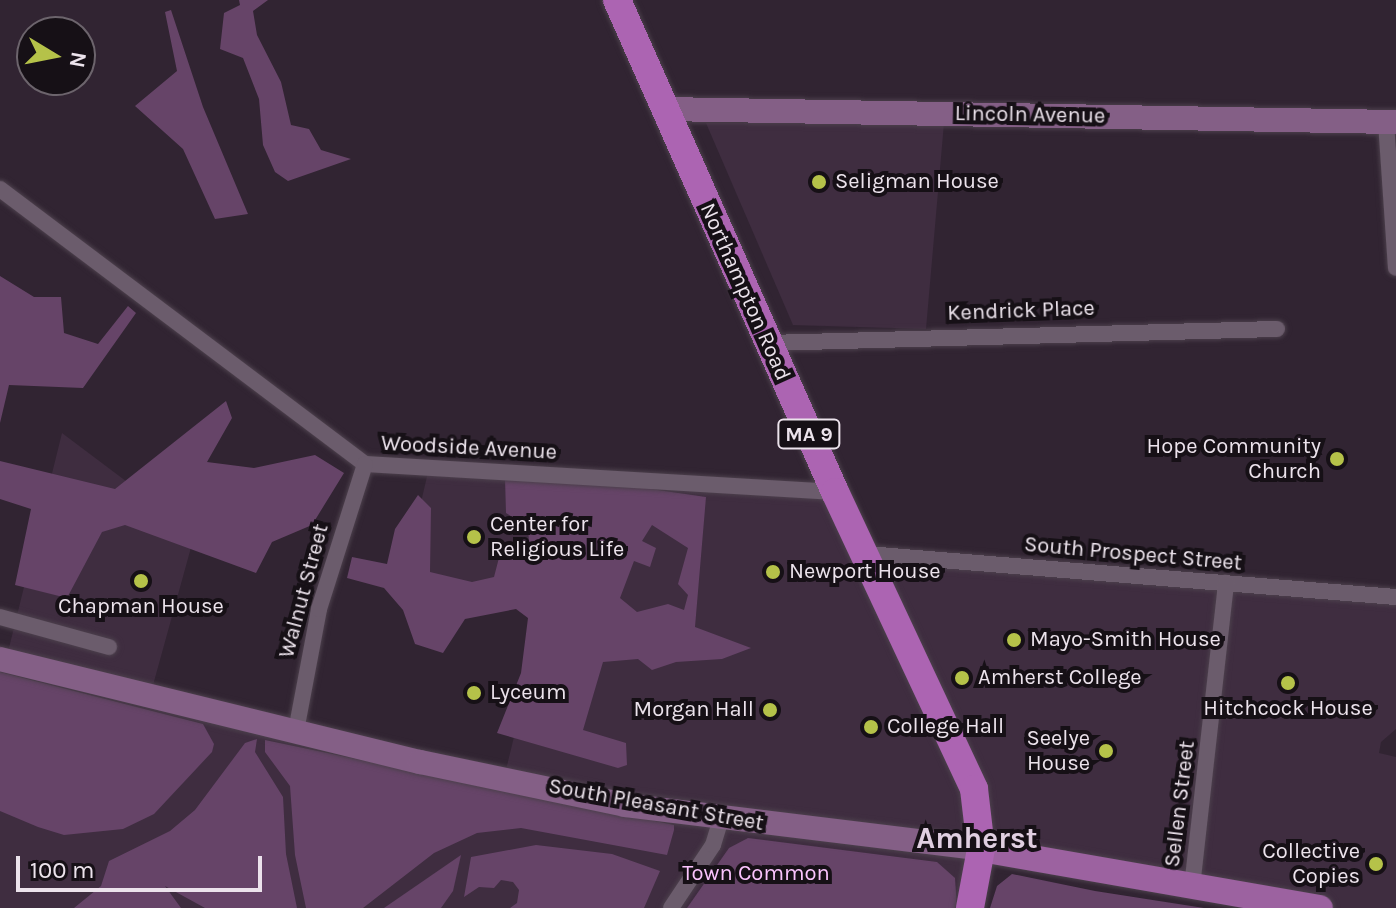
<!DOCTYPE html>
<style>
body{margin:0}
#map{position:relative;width:1396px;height:908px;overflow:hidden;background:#312432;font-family:Karla,sans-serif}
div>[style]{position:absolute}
.built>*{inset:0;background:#3f2d40}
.green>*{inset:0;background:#664468}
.roads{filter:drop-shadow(0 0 2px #4c404c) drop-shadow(0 0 2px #4c404c)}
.minor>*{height:16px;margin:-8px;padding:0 8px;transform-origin:8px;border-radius:8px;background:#6b5c6c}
.secondary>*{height:24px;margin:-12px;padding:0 12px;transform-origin:12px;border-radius:12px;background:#845f86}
.primary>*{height:26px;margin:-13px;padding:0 13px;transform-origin:13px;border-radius:13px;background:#9c62a0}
.trunk>*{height:28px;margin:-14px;padding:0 14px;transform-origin:14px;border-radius:14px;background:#ac64b2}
.dots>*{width:22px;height:22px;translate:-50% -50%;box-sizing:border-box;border:4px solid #161016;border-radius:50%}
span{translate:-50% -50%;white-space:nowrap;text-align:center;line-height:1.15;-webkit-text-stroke:8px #161016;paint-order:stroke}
.shield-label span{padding:2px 6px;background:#161016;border:2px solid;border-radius:6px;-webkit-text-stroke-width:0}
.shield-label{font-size:20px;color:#ece3ec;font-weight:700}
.street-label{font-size:22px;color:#ece3ec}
.poi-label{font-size:22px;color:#ece3ec}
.left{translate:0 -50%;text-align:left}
.right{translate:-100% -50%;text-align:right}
.park-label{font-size:22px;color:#fbc4fe}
.district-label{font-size:30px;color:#e0cfe1;font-weight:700}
.north{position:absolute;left:16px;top:16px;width:80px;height:80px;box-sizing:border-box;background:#161016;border:2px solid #6c646c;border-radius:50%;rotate:100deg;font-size:22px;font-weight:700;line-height:32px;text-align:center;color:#ece3ec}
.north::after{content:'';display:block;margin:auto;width:28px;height:36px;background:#b5c249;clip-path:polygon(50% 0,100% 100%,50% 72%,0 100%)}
.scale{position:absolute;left:16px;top:856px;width:246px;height:36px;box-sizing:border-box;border:4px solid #ece3ec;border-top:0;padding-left:10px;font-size:24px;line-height:28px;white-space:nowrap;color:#ece3ec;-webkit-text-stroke:6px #161016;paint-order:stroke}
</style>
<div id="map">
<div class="built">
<div style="clip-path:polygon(706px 123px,944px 123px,926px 329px,793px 325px)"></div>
<div style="clip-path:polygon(62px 433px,195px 533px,150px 696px,504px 778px,546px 605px,403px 579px,429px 468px,835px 492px,867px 554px,1396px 597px,1396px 729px,1381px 742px,1379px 753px,1396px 757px,1396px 908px,1321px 908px,982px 849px,970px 908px,0 908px,0 659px,6px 660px)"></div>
</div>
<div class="green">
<div style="clip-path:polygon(239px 0,268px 0,253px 11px,257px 35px,281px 82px,291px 125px,309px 129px,321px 150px,351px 159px,288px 181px,275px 172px,263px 145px,259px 99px,243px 58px,220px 49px,224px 13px,240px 5px)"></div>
<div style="clip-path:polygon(171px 10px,203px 107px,248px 214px,215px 219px,183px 149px,135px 106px,177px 71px,165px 12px)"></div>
<div style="clip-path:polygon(0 276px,34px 297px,61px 297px,64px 333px,98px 344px,128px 306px,136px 313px,83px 388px,9px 385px,0 423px)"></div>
<div style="clip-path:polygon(226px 401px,232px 418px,207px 462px,254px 468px,315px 455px,344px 473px,312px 525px,272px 542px,256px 573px,125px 525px,102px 532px,67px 598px,15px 585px,31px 509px,0 499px,0 461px,115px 489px)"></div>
<div style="clip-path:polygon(evenodd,505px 478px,616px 484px,706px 497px,695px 627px,751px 648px,722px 659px,676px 662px,652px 670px,638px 659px,603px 662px,583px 730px,626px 743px,627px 765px,618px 768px,497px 733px,521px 673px,528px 618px,516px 609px,465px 619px,443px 653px,415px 644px,403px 610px,384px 588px,347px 578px,352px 557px,387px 564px,395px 529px,418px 495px,431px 508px,430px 572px,472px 582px,494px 577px,501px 550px,529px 542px,528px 527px,506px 513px,505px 478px,652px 525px,688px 548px,678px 584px,688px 595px,684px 610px,668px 604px,637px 612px,620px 598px,634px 561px,650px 567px,656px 548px,642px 541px,652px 525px)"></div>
<div style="clip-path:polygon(0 672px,203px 724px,214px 744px,212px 752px,154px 814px,123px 829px,64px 835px,38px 827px,0 811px)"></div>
<div style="clip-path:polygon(257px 739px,255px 752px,283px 797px,286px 854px,297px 908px,205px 908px,165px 886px,181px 908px,74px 908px,101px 886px,109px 861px,170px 831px,195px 810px,245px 743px)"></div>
<div style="clip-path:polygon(265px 740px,674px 825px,674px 830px,667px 855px,521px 828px,477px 833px,434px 853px,363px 908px,306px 908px,295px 855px,290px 786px,265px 752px)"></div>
<div style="clip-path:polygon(748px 838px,937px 862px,955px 878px,957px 908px,687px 908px,729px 848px)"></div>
<div style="clip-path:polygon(536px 845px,612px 854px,660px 871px,644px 908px,510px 908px,517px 903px,519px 890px,513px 882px,501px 880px,494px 888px,479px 887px,464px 897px,471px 857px)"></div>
<div style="clip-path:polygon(461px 855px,453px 891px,441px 908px,384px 908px)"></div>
<div style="clip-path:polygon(1012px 874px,1095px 891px,1204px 908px,990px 908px,997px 886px)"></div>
</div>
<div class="roads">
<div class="minor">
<div style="left:1386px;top:122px;width:146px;rotate:86.1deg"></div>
<div style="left:0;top:189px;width:457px;rotate:37deg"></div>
<div style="left:365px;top:464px;width:471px;rotate:3.4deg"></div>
<div style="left:768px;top:343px;width:509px;rotate:-1.58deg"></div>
<div style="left:867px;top:554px;width:531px;rotate:4.65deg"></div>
<div style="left:0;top:617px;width:113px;rotate:15.4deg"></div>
<div style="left:296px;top:731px;width:124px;rotate:-79.3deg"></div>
<div style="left:319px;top:609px;width:152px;rotate:-72.4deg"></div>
<div style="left:1192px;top:887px;width:306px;rotate:-83.6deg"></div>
<div style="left:671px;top:908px;width:76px;rotate:-56.3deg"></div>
<div style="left:713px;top:845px;width:27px;rotate:-73deg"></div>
</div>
<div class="secondary">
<div style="left:664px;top:109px;width:732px;rotate:1.02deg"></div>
<div style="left:0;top:659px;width:432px;rotate:13.8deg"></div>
<div style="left:420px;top:762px;width:209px;rotate:11.8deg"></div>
<div style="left:625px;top:805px;width:359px;rotate:7deg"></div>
</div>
<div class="primary">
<div style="left:981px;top:849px;width:344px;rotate:9.9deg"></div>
</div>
<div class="trunk">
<div style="left:617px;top:0;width:538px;rotate:66.1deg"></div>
<div style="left:835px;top:492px;width:328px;rotate:64.9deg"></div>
<div style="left:974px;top:789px;width:60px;rotate:83.3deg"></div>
<div style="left:981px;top:849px;width:60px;rotate:100.6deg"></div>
</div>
</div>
<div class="dots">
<div style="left:819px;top:182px;background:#b5c249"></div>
<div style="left:1337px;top:459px;background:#b5c249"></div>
<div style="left:474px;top:537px;background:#b5c249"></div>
<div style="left:773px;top:572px;background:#b5c249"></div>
<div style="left:141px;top:581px;background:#b5c249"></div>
<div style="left:1014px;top:640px;background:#b5c249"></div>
<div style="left:962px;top:678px;background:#b5c249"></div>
<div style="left:1288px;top:683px;background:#b5c249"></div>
<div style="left:474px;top:693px;background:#b5c249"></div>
<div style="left:770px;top:710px;background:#b5c249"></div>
<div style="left:871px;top:727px;background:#b5c249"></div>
<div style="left:1106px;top:751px;background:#b5c249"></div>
<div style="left:1376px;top:864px;background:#b5c249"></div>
</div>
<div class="shield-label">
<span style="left:809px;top:434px">MA 9</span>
</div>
<div class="street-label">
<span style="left:1030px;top:115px;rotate:1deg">Lincoln Avenue</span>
<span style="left:745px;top:292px;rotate:66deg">Northampton Road</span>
<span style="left:1021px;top:311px;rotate:-2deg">Kendrick Place</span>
<span style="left:469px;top:448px;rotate:3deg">Woodside Avenue</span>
<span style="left:1133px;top:554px;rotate:5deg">South Prospect Street</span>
<span style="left:304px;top:591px;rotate:-75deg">Walnut Street</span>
<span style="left:1180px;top:804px;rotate:-83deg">Sellen Street</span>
<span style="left:656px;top:805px;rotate:10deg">South Pleasant Street</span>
</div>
<div class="poi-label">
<span class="left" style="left:835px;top:182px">Seligman House</span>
<span class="right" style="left:1321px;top:459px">Hope Community<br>Church</span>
<span class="left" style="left:490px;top:537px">Center for<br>Religious Life</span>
<span class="left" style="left:789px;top:572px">Newport House</span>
<span style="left:141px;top:607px">Chapman House</span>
<span class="left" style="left:1030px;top:640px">Mayo-Smith House</span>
<span class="left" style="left:978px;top:678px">Amherst College</span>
<span class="left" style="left:490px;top:693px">Lyceum</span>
<span style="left:1288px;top:709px">Hitchcock House</span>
<span class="right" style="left:754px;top:710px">Morgan Hall</span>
<span class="left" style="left:887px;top:727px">College Hall</span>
<span class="right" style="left:1090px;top:751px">Seelye<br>House</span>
<span class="right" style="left:1360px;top:864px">Collective<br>Copies</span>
</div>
<div class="park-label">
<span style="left:756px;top:874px">Town Common</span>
</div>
<div class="district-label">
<span style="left:977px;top:838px">Amherst</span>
</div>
<div class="north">N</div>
<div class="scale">100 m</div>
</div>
